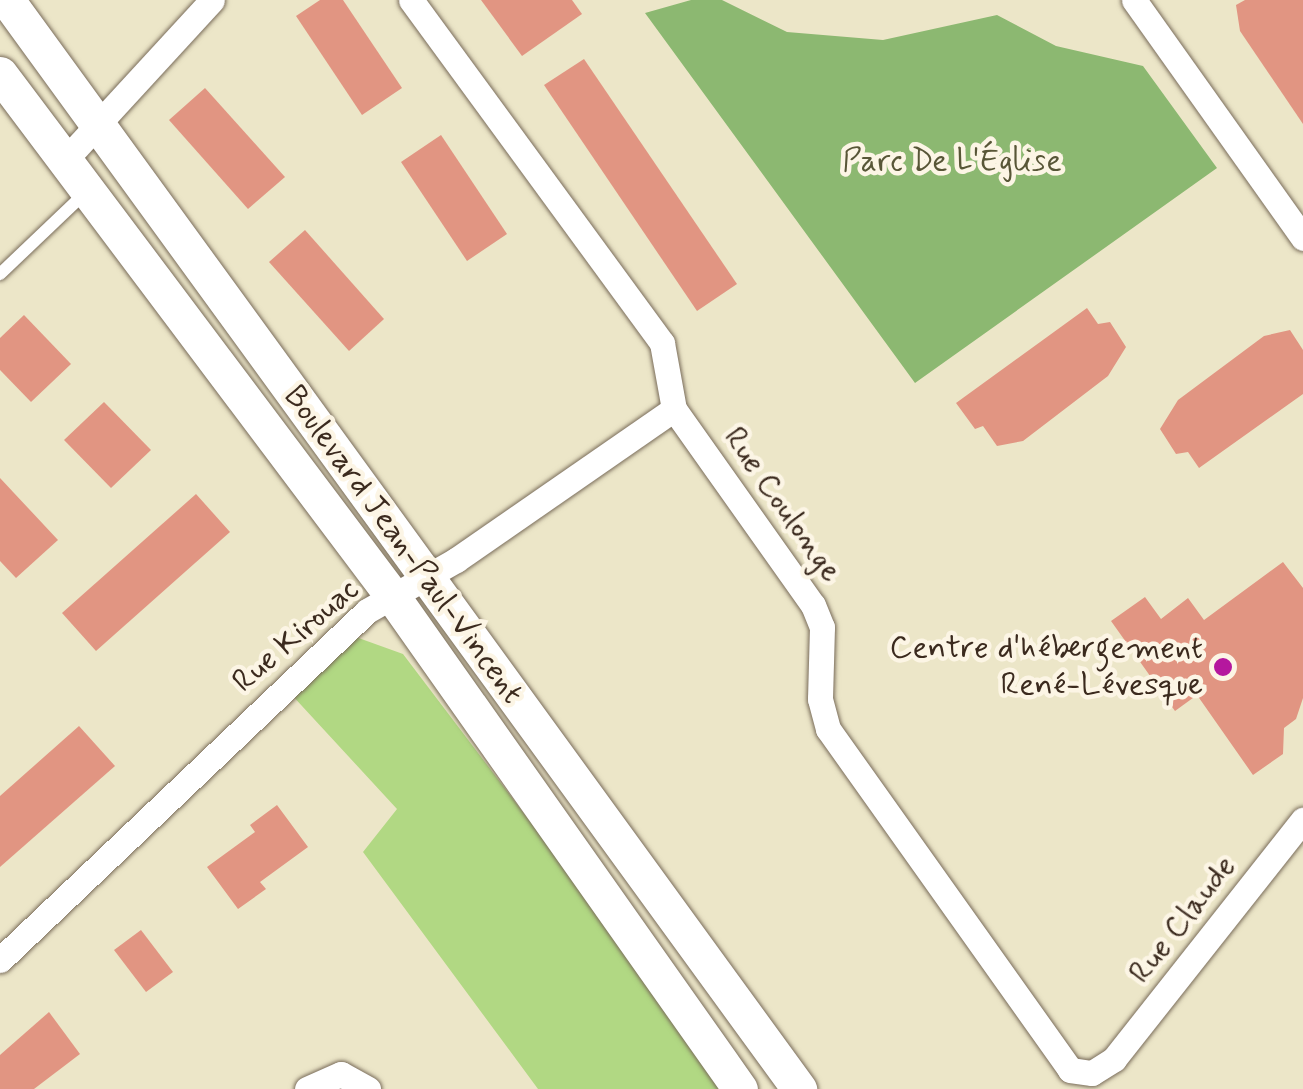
<!DOCTYPE html>
<meta charset="utf-8">
<style>
body{margin:0}
#map{position:relative;width:1303px;height:1089px;overflow:hidden;background:#ece6c8;font-family:Mynerve,sans-serif}
div>[style]{position:absolute}
.green>*{inset:0;background:#b1d883}
.forest>*{inset:0;background:#8cb871}
.building>*{inset:0;background:#e19582}
.roads{filter:drop-shadow(0 0 2px #796c5a) drop-shadow(0 0 2px #796c5a)}
.lane>*{height:12px;margin:-6px;padding:0 6px;transform-origin:6px;border-radius:6px;background:#fff}
.street>*{height:25px;margin:-12.5px;padding:0 12.5px;transform-origin:12.5px;border-radius:12.5px;background:#fff}
.secondary>*{height:35px;margin:-17.5px;padding:0 17.5px;transform-origin:17.5px;border-radius:17.5px;background:#fff}
.dots>*{width:28px;height:28px;translate:-50% -50%;box-sizing:border-box;border:5px solid #fcf5e5;border-radius:50%}
span{translate:-50% -50%;white-space:nowrap;text-align:center;line-height:1.15;-webkit-text-stroke:9px #fcf5e5;paint-order:stroke}
.park-label{font-size:32px;color:#585637}
.street-label{font-size:32px;color:#3b2a1e}
.poi-label{font-size:32px;color:#3b2a1e}
.right{translate:-100% -50%;text-align:right}
</style>
<div id="map">
<div class="green">
<div style="clip-path:polygon(353px 636px,403px 654px,733px 1089px,538px 1089px,363px 852px,397px 809px,290px 693px)"></div>
</div>
<div class="forest">
<div style="clip-path:polygon(691px 0,722px 0,787px 32px,883px 40px,997px 15px,1056px 46px,1143px 66px,1217px 168px,915px 383px,645px 13px)"></div>
</div>
<div class="building">
<div style="clip-path:polygon(320px 0,343px 0,402px 88px,362px 115px,296px 16px)"></div>
<div style="clip-path:polygon(481px 0,572px 0,582px 14px,522px 56px)"></div>
<div style="clip-path:polygon(1245px 0,1303px 0,1303px 124px,1240px 31px,1236px 5px)"></div>
<div style="clip-path:polygon(584px 59px,737px 284px,697px 311px,544px 85px)"></div>
<div style="clip-path:polygon(205px 88px,285px 177px,248px 209px,169px 120px)"></div>
<div style="clip-path:polygon(441px 135px,507px 234px,467px 261px,401px 162px)"></div>
<div style="clip-path:polygon(305px 230px,384px 319px,349px 351px,269px 262px)"></div>
<div style="clip-path:polygon(1087px 308px,1098px 324px,1110px 322px,1126px 347px,1108px 376px,1023px 441px,997px 446px,983px 426px,975px 429px,956px 403px)"></div>
<div style="clip-path:polygon(24px 315px,71px 364px,31px 402px,0 370px,0 338px)"></div>
<div style="clip-path:polygon(1290px 330px,1303px 350px,1303px 394px,1199px 468px,1188px 452px,1176px 454px,1160px 429px,1178px 400px,1264px 336px)"></div>
<div style="clip-path:polygon(104px 402px,151px 450px,111px 488px,64px 440px)"></div>
<div style="clip-path:polygon(0 478px,58px 540px,16px 578px,0 561px)"></div>
<div style="clip-path:polygon(196px 494px,230px 532px,96px 651px,62px 613px)"></div>
<div style="clip-path:polygon(1283px 562px,1303px 588px,1303px 698px,1296px 719px,1284px 728px,1283px 754px,1253px 775px,1197px 695px,1175px 711px,1111px 621px,1145px 597px,1161px 619px,1188px 598px,1204px 620px)"></div>
<div style="clip-path:polygon(79px 726px,115px 766px,0 867px,0 796px)"></div>
<div style="clip-path:polygon(277px 805px,308px 847px,260px 882px,266px 889px,238px 909px,207px 867px,255px 832px,250px 825px)"></div>
<div style="clip-path:polygon(141px 930px,173px 972px,146px 992px,114px 950px)"></div>
<div style="clip-path:polygon(49px 1012px,80px 1054px,34px 1089px,0 1089px,0 1055px)"></div>
</div>
<div class="roads">
<div class="lane">
<div style="left:0;top:274px;width:117px;rotate:-43.6deg"></div>
</div>
<div class="street">
<div style="left:411px;top:0;width:425px;rotate:53.8deg"></div>
<div style="left:662px;top:343px;width:67px;rotate:79.7deg"></div>
<div style="left:674px;top:409px;width:240px;rotate:54.7deg"></div>
<div style="left:813px;top:605px;width:24px;rotate:68deg"></div>
<div style="left:822px;top:627px;width:72px;rotate:91.6deg"></div>
<div style="left:820px;top:699px;width:31px;rotate:75deg"></div>
<div style="left:828px;top:729px;width:418px;rotate:54.6deg"></div>
<div style="left:1070px;top:1070px;width:22px;rotate:8deg"></div>
<div style="left:1092px;top:1073px;width:26px;rotate:-32deg"></div>
<div style="left:1114px;top:1059px;width:305px;rotate:-51.7deg"></div>
<div style="left:1134px;top:0;width:292px;rotate:54.6deg"></div>
<div style="left:65px;top:160px;width:217px;rotate:-47.4deg"></div>
<div style="left:0;top:960px;width:506px;rotate:-43.56deg"></div>
<div style="left:367px;top:611px;width:103px;rotate:-29.8deg"></div>
<div style="left:456px;top:560px;width:265px;rotate:-34.7deg"></div>
<div style="left:307px;top:1089px;width:37px;rotate:-24deg"></div>
<div style="left:341px;top:1074px;width:31px;rotate:29deg"></div>
</div>
<div class="secondary">
<div style="left:7px;top:0;width:1347px;rotate:53.97deg"></div>
<div style="left:0;top:74px;width:654px;rotate:53.08deg"></div>
<div style="left:393px;top:597px;width:602px;rotate:54.81deg"></div>
</div>
</div>
<div class="dots">
<div style="left:1223px;top:667px;background:#b5179e"></div>
</div>
<div class="park-label">
<span style="left:952px;top:161px">Parc De L'Église</span>
</div>
<div class="street-label">
<span style="left:782px;top:505px;rotate:55deg">Rue Coulonge</span>
<span style="left:403px;top:545px;rotate:54deg">Boulevard Jean-Paul-Vincent</span>
<span style="left:296px;top:636px;rotate:-41deg">Rue Kirouac</span>
<span style="left:1183px;top:920px;rotate:-52deg">Rue Claude</span>
</div>
<div class="poi-label">
<span class="right" style="left:1203px;top:667px">Centre d'hébergement<br>René-Lévesque</span>
</div>
</div>
